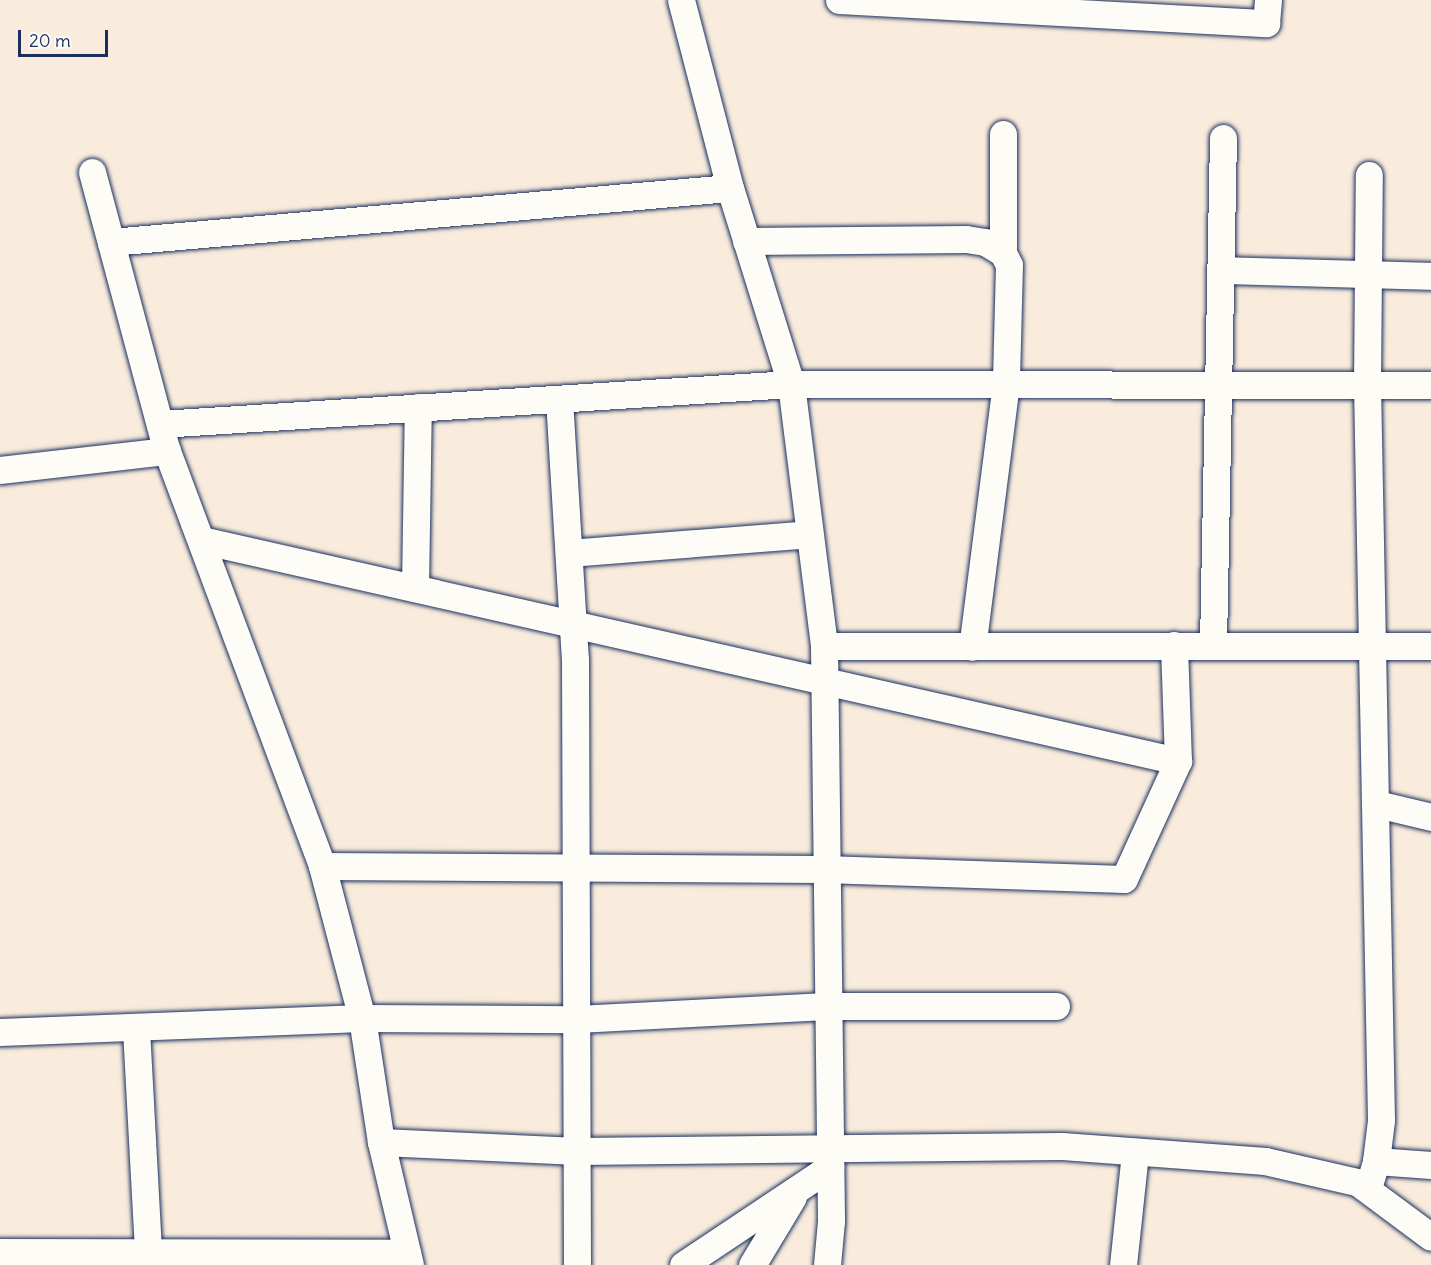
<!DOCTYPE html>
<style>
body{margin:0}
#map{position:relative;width:1431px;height:1265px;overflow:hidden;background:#f9ecdd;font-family:Delius,sans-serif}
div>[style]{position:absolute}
.roads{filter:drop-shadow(0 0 2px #1b2f5e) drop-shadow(0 0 2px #1b2f5e)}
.street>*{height:27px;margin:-13.5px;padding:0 13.5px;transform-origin:13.5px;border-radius:13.5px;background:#fdfcf7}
span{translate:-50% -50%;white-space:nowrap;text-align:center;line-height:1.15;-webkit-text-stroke:6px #fdfcf7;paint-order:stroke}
.scale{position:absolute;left:18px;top:30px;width:90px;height:27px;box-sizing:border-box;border:3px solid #1b2f5e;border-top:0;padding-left:8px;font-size:18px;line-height:21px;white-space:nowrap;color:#1b2f5e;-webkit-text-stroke:4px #fdfcf7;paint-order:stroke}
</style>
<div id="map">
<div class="roads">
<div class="street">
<div style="left:681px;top:0;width:194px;rotate:75.4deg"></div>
<div style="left:730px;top:188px;width:205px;rotate:72.7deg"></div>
<div style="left:791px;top:384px;width:264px;rotate:82.8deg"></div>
<div style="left:824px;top:646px;width:575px;rotate:89.3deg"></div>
<div style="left:831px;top:1221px;width:44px;rotate:95.2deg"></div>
<div style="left:839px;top:0;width:428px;rotate:3.1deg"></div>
<div style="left:1266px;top:23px;width:23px;rotate:-85deg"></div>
<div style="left:92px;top:172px;width:289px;rotate:75deg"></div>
<div style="left:167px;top:451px;width:443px;rotate:69.5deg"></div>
<div style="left:322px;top:866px;width:157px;rotate:75.3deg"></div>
<div style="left:362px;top:1018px;width:125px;rotate:81.3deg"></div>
<div style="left:381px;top:1142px;width:126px;rotate:76.7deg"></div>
<div style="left:746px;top:241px;width:220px;rotate:-0.5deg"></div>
<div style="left:966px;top:239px;width:19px;rotate:9deg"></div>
<div style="left:985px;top:242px;width:21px;rotate:31deg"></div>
<div style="left:1003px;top:253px;width:13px;rotate:63deg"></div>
<div style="left:1009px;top:265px;width:118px;rotate:91.5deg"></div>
<div style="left:1006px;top:383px;width:266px;rotate:97.3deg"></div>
<div style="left:111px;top:242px;width:621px;rotate:-4.99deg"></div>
<div style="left:1003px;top:253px;width:119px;rotate:-90deg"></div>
<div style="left:1221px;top:270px;width:210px;rotate:1.6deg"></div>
<div style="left:559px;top:399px;width:260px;rotate:86.5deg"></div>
<div style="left:575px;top:659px;width:606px;rotate:89.81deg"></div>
<div style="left:160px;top:424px;width:632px;rotate:-3.63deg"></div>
<div style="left:791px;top:384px;width:640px;rotate:0.09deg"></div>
<div style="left:0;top:470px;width:168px;rotate:-6.5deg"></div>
<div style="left:201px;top:540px;width:1002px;rotate:12.75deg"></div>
<div style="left:569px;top:553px;width:240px;rotate:-4.5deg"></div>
<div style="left:415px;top:588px;width:181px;rotate:-89.1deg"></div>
<div style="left:1213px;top:644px;width:506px;rotate:-88.87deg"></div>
<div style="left:824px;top:646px;width:607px"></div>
<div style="left:1377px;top:804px;width:56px;rotate:13.5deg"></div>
<div style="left:322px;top:866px;width:502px;rotate:0.34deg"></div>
<div style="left:824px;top:869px;width:300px;rotate:1.9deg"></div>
<div style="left:1124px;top:879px;width:130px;rotate:-65.4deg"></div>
<div style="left:1178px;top:761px;width:116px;rotate:-92deg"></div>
<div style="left:136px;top:1029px;width:223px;rotate:86.9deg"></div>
<div style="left:0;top:1032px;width:362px;rotate:-2.2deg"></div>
<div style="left:362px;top:1018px;width:215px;rotate:0.3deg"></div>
<div style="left:577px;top:1019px;width:249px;rotate:-3deg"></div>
<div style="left:826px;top:1006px;width:230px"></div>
<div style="left:381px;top:1142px;width:197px;rotate:2.6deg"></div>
<div style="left:578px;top:1151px;width:484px;rotate:-0.6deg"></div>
<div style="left:1062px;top:1146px;width:204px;rotate:4.2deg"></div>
<div style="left:1265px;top:1161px;width:94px;rotate:12.9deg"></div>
<div style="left:1357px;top:1182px;width:92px;rotate:36.6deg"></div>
<div style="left:1376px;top:1161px;width:55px;rotate:4.2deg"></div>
<div style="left:1368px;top:1188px;width:28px;rotate:-73deg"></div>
<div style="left:1376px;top:1161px;width:41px;rotate:-83deg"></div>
<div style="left:1381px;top:1120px;width:736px;rotate:-91.09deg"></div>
<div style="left:1367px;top:384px;width:209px;rotate:-89.5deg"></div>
<div style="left:0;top:1252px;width:407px;rotate:0.1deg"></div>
<div style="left:683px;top:1265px;width:177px;rotate:-33.7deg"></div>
<div style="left:752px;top:1265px;width:79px;rotate:-58.9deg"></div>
<div style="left:1123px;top:1265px;width:114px;rotate:-83.9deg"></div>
</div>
</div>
<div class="scale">20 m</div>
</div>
